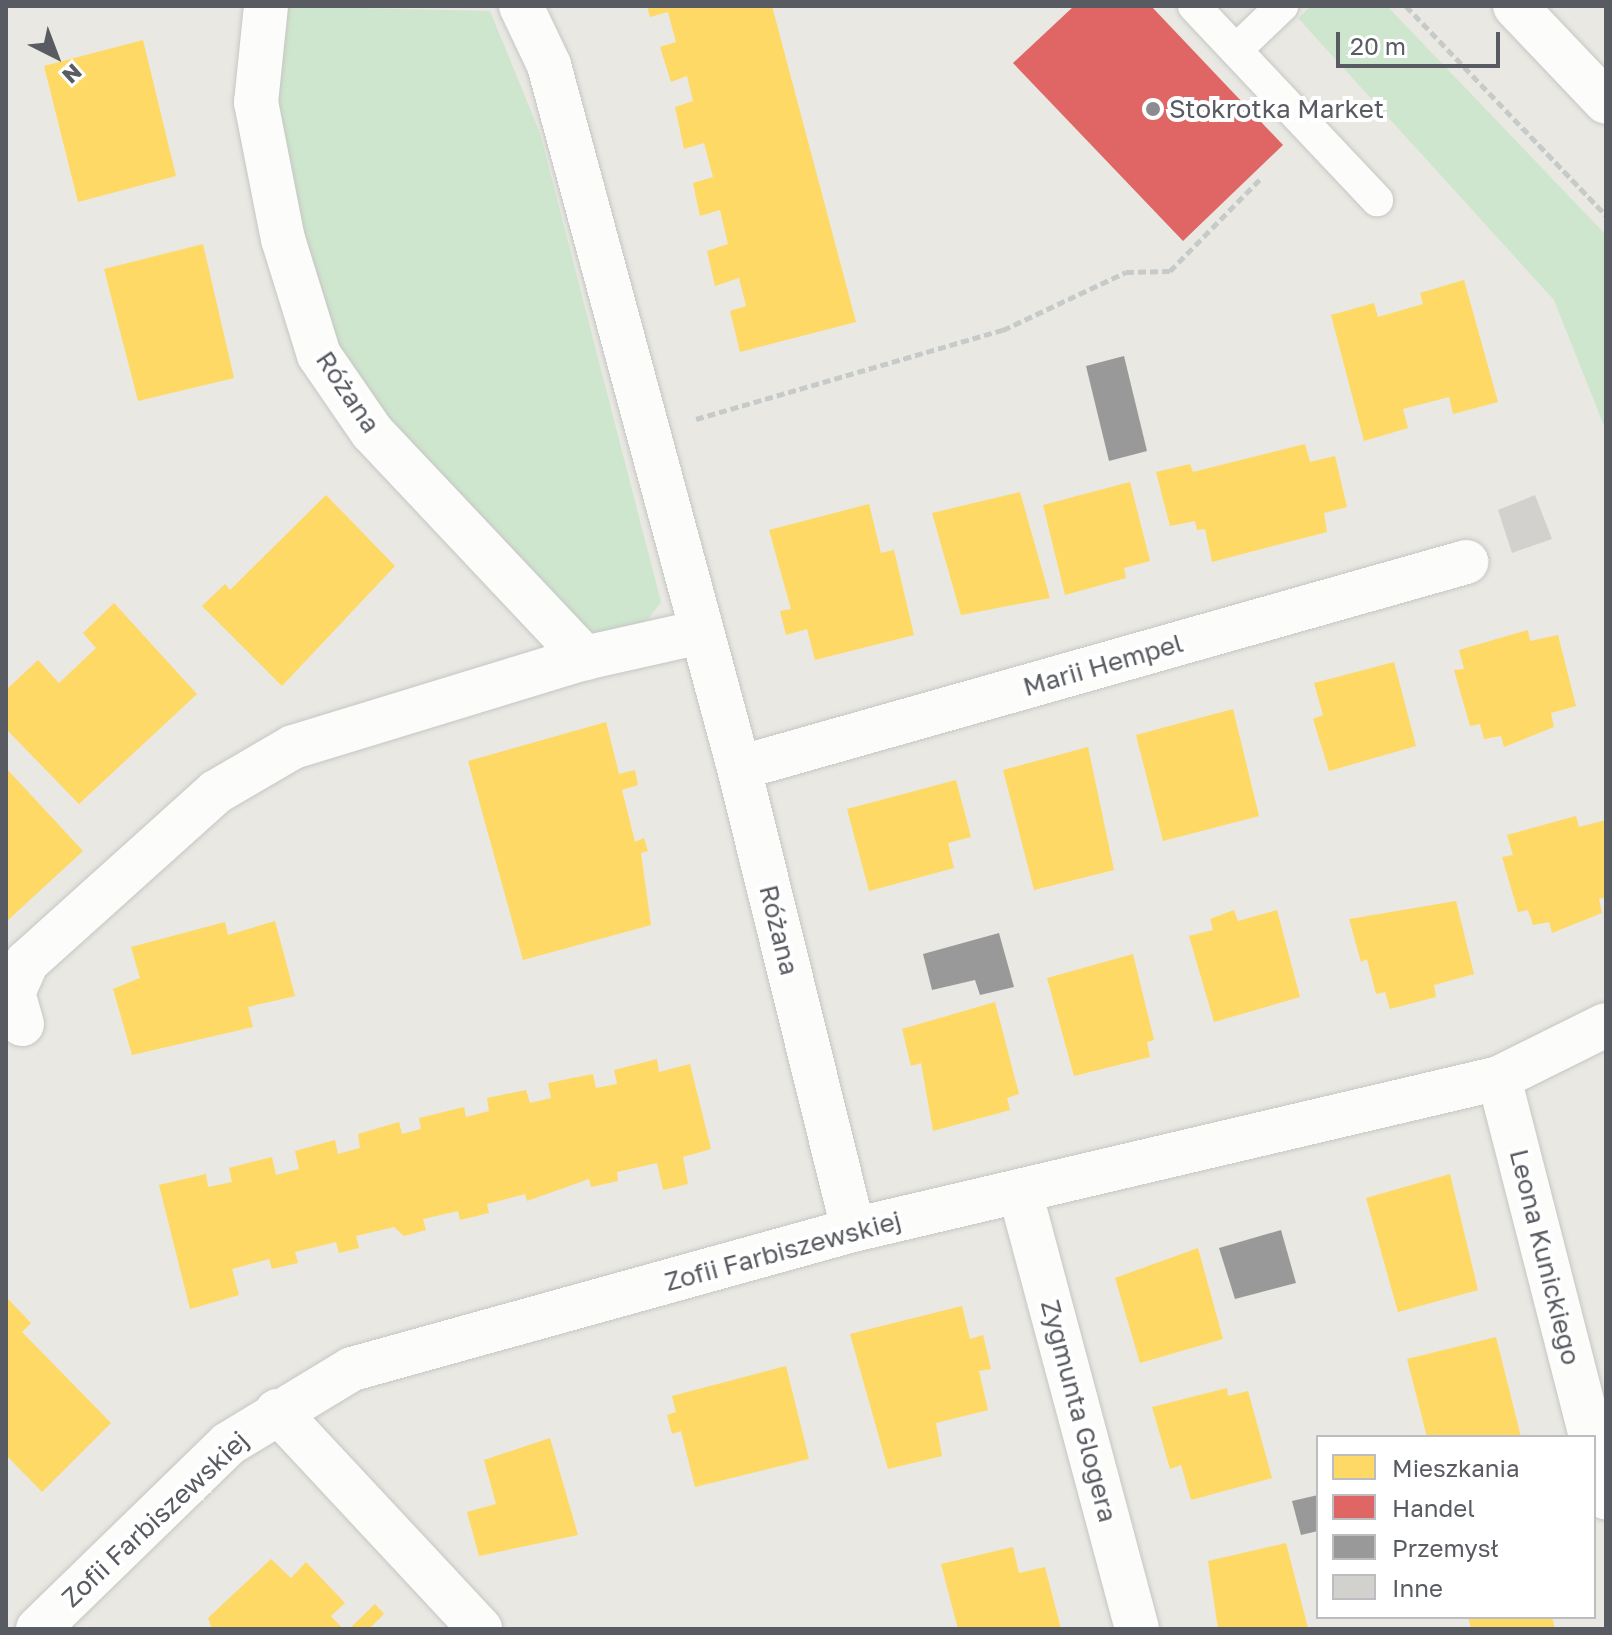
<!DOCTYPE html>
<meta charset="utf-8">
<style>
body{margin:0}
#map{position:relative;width:1612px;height:1635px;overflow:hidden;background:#e9e8e2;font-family:"Golos Text",sans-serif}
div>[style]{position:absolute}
.green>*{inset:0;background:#cfe6ce}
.homes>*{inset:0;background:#ffd966}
.shops>*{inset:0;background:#e06666}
.industry>*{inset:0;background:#999}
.building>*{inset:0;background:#d2d1cd}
.path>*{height:5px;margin-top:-2.5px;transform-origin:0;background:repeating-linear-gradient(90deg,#c6cbc9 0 8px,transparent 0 12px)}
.roads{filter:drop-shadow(0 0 2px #c5c6c4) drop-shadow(0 0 2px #c5c6c4)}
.service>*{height:32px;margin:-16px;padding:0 16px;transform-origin:16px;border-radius:16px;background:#fcfcfb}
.minor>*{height:44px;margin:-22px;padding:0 22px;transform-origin:22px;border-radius:22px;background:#fcfcfb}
.secondary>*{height:44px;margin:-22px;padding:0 22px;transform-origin:22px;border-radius:22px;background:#fcfcfb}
.dots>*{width:22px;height:22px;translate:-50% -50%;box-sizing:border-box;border:4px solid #fff;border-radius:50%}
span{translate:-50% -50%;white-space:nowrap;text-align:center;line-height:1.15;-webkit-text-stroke:8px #fff;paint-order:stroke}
.poi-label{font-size:26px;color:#585b61}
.left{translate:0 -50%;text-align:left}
.street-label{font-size:26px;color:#585b61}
.frame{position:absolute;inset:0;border:8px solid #585b61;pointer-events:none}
.legend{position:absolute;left:1316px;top:1435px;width:280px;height:184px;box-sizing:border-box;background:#fff;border:2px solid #bcbdc0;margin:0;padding:10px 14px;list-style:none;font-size:24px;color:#585b61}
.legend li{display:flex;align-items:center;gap:16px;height:40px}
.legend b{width:40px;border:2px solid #bcbdc0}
.north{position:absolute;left:16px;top:16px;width:80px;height:80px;-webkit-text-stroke:6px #fff;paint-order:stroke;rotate:138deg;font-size:22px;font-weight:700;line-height:32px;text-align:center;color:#585b61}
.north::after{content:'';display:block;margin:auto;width:28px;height:36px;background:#585b61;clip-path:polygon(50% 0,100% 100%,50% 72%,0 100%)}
.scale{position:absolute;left:1336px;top:32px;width:164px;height:36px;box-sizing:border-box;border:4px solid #585b61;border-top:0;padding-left:10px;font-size:24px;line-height:28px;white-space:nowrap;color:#585b61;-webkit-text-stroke:6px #fff;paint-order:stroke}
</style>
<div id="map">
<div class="green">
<div style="clip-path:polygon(280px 6px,490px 11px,540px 133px,661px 602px,642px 627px,599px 634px,580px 627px,360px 386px,326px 318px,271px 105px)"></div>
<div style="clip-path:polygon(1311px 6px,1387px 6px,1606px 235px,1606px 431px,1554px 300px,1298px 18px)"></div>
</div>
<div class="homes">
<div style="clip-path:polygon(647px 6px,772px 6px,856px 322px,740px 352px,730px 311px,746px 306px,739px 278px,715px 286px,707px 251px,728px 244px,720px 210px,700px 216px,693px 183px,713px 177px,704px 143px,684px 149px,675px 107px,693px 101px,687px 76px,671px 82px,660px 47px,676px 42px,668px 12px,650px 17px)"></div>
<div style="clip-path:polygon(143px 40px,176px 176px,78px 202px,44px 66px)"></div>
<div style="clip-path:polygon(203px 244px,234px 378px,138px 401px,104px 269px)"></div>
<div style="clip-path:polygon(1464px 280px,1498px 402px,1453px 414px,1449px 397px,1403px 409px,1408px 428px,1364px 441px,1331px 315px,1374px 303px,1378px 317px,1423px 304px,1420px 293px)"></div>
<div style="clip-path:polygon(1305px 444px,1310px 462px,1335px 456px,1347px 507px,1324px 513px,1327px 532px,1212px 562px,1205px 529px,1197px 530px,1195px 521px,1170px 526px,1156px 472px,1190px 464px,1193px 472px)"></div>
<div style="clip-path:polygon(1130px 482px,1150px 561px,1124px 568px,1126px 578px,1065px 595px,1043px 505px)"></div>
<div style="clip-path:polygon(1020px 492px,1050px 598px,961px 615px,932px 513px)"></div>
<div style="clip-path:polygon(326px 495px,395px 566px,282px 686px,202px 606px,225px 584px,230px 590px)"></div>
<div style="clip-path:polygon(869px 504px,881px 553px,894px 550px,914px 635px,815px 660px,807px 629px,786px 635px,780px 611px,791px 609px,769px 530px)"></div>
<div style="clip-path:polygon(114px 603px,197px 694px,79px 804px,6px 729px,6px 690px,38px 660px,59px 683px,96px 648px,83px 633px)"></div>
<div style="clip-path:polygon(1528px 630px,1530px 641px,1558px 635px,1576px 706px,1551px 713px,1554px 727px,1504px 747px,1501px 736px,1484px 739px,1480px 724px,1470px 726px,1454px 670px,1464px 669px,1459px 650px)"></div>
<div style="clip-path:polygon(1394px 662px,1416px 746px,1329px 771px,1313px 719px,1323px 715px,1314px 683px)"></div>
<div style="clip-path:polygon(1233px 709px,1259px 816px,1163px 841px,1136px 735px)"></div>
<div style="clip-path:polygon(606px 722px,619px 774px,635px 770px,638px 785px,622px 790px,635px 842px,644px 838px,648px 851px,641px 853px,651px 925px,523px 960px,468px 761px)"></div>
<div style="clip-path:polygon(1088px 747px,1114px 870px,1034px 890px,1003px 770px)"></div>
<div style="clip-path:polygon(6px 768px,83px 851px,6px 922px)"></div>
<div style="clip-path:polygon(956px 780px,971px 837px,948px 843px,954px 868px,869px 891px,847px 809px)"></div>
<div style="clip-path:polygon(1576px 816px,1579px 827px,1606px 820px,1606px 897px,1599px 899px,1602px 913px,1552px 933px,1549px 922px,1533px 925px,1528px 910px,1518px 912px,1502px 857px,1513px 855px,1507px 835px)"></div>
<div style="clip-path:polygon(1456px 901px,1474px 974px,1434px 985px,1436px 997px,1390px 1009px,1385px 992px,1376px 994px,1367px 959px,1361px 962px,1349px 919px)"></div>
<div style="clip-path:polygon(1234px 910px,1238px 921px,1277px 910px,1300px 997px,1214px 1022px,1189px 936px,1213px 930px,1210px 919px)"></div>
<div style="clip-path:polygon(275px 921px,295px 996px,248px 1007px,253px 1027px,132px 1055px,113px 989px,140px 978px,131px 947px,225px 922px,228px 935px)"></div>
<div style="clip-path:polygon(1133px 954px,1154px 1040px,1147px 1042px,1150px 1057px,1074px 1076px,1047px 978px)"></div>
<div style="clip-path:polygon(995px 1002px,1019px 1094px,1007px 1098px,1010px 1110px,933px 1131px,921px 1063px,911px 1066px,902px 1029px)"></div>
<div style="clip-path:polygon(657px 1059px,659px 1072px,690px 1064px,711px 1149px,683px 1157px,688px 1184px,663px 1190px,657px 1163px,617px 1172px,618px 1181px,591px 1187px,589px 1179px,527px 1201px,525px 1194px,487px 1204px,489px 1213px,460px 1220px,458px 1211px,423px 1219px,426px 1230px,404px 1236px,394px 1227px,356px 1236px,359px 1248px,339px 1253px,336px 1242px,295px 1252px,298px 1263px,272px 1269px,269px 1259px,232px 1269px,239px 1295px,190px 1309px,159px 1185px,206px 1174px,208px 1187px,232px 1182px,229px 1168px,272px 1157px,276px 1175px,299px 1169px,295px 1151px,335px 1140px,338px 1154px,360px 1148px,358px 1134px,399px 1122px,402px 1134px,421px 1129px,419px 1118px,464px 1107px,466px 1117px,489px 1111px,487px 1098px,526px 1090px,530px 1103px,551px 1098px,548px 1083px,593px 1074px,596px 1088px,617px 1084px,614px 1070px)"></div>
<div style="clip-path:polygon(1450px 1174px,1478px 1290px,1398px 1312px,1366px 1198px)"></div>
<div style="clip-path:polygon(1198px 1248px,1223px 1339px,1140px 1363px,1115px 1278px)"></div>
<div style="clip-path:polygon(6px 1297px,31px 1323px,22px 1332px,111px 1423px,42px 1492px,6px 1455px)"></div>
<div style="clip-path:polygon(962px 1306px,970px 1339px,983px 1335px,991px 1369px,979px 1371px,988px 1410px,936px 1423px,942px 1456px,888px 1469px,850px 1334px)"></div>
<div style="clip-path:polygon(1496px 1337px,1521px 1437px,1427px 1437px,1407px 1359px)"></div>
<div style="clip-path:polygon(786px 1366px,809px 1459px,695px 1487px,681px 1431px,672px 1434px,667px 1415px,676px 1412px,672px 1396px)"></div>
<div style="clip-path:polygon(1227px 1388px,1228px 1396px,1248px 1391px,1272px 1478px,1191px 1500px,1181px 1465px,1170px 1469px,1152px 1407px)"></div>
<div style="clip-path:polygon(550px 1438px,578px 1535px,479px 1556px,467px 1512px,496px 1504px,484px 1460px)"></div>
<div style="clip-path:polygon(1286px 1543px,1308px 1628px,1218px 1629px,1208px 1561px)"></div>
<div style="clip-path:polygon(1013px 1547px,1019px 1573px,1045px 1567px,1061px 1629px,958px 1629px,941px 1564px)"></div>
<div style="clip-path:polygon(271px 1559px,291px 1578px,306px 1562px,345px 1603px,331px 1616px,343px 1629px,212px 1629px,208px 1618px)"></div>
<div style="clip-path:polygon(375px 1604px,384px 1614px,369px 1629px,349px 1629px)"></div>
<div style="clip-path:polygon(1468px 1617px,1552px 1617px,1555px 1629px,1471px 1629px)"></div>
</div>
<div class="shops">
<div style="clip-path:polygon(1074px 6px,1151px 6px,1283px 145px,1183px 241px,1013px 63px)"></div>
</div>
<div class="industry">
<div style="clip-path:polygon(1124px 356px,1147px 451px,1109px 461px,1086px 366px)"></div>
<div style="clip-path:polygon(999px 933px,1014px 987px,980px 995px,975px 980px,932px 990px,923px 954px)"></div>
<div style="clip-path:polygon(1281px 1230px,1296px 1283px,1235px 1299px,1219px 1248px)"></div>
<div style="clip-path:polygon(1318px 1495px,1318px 1531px,1301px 1535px,1292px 1501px)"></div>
</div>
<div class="building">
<div style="clip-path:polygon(1535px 495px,1552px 539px,1512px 553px,1498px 510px)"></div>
</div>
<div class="path">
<div style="left:1406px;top:6px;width:289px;rotate:46.3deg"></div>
<div style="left:696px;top:419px;width:320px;rotate:-16.2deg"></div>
<div style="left:1003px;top:330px;width:136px;rotate:-25.2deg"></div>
<div style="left:1126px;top:272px;width:44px;rotate:-1.3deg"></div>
<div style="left:1170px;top:271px;width:132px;rotate:-45.6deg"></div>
</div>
<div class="roads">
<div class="service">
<div style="left:1194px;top:6px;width:267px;rotate:46.7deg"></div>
<div style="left:1236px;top:50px;width:64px;rotate:-43.7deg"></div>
</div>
<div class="minor">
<div style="left:266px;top:6px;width:97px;rotate:95.9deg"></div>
<div style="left:256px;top:102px;width:140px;rotate:78.9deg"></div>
<div style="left:283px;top:239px;width:121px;rotate:72.8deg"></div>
<div style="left:319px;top:355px;width:93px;rotate:55.5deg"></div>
<div style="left:372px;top:432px;width:311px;rotate:46.7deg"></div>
<div style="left:521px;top:6px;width:65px;rotate:64.6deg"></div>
<div style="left:549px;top:65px;width:728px;rotate:74.88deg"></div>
<div style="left:739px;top:768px;width:476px;rotate:76.1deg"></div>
<div style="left:739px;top:768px;width:756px;rotate:-15.82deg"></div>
<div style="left:22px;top:1024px;width:32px;rotate:-106deg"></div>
<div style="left:13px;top:993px;width:34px;rotate:-66deg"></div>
<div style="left:27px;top:962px;width:254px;rotate:-42deg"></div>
<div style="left:216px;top:792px;width:89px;rotate:-30.3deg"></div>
<div style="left:293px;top:747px;width:305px;rotate:-17deg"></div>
<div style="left:585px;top:658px;width:118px;rotate:-12.7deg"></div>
<div style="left:1499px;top:1078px;width:371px;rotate:75.6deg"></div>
<div style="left:1020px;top:1192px;width:452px;rotate:75deg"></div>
<div style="left:277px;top:1411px;width:298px;rotate:47deg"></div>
<div style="left:1594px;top:1450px;width:49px;rotate:75.7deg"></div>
<div style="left:38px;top:1629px;width:265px;rotate:-44.2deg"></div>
<div style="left:228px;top:1444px;width:145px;rotate:-31.2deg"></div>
<div style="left:352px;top:1369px;width:520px;rotate:-15.51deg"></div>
<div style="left:853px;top:1230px;width:664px;rotate:-13.24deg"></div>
<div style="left:1499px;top:1078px;width:119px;rotate:-26.4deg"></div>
</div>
<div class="secondary">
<div style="left:1515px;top:6px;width:132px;rotate:46.5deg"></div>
</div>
</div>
<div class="dots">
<div style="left:1153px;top:109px;background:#8b8c8e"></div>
</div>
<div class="poi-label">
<span class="left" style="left:1169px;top:109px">Stokrotka Market</span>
</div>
<div class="street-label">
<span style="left:348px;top:392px;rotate:56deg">Różana</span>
<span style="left:1103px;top:665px;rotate:-16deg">Marii Hempel</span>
<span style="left:779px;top:930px;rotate:76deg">Różana</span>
<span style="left:783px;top:1251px;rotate:-15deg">Zofii Farbiszewskiej</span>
<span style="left:1545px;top:1257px;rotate:76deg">Leona Kunickiego</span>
<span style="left:1079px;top:1411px;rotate:75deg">Zygmunta Glogera</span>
<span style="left:155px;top:1519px;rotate:-43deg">Zofii Farbiszewskiej</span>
</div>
<div class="frame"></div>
<ul class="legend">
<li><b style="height:22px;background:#ffd966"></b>Mieszkania</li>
<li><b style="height:22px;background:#e06666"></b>Handel</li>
<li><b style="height:22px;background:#999"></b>Przemysł</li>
<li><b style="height:22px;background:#d2d1cd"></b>Inne</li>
</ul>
<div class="north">N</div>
<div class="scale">20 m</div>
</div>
